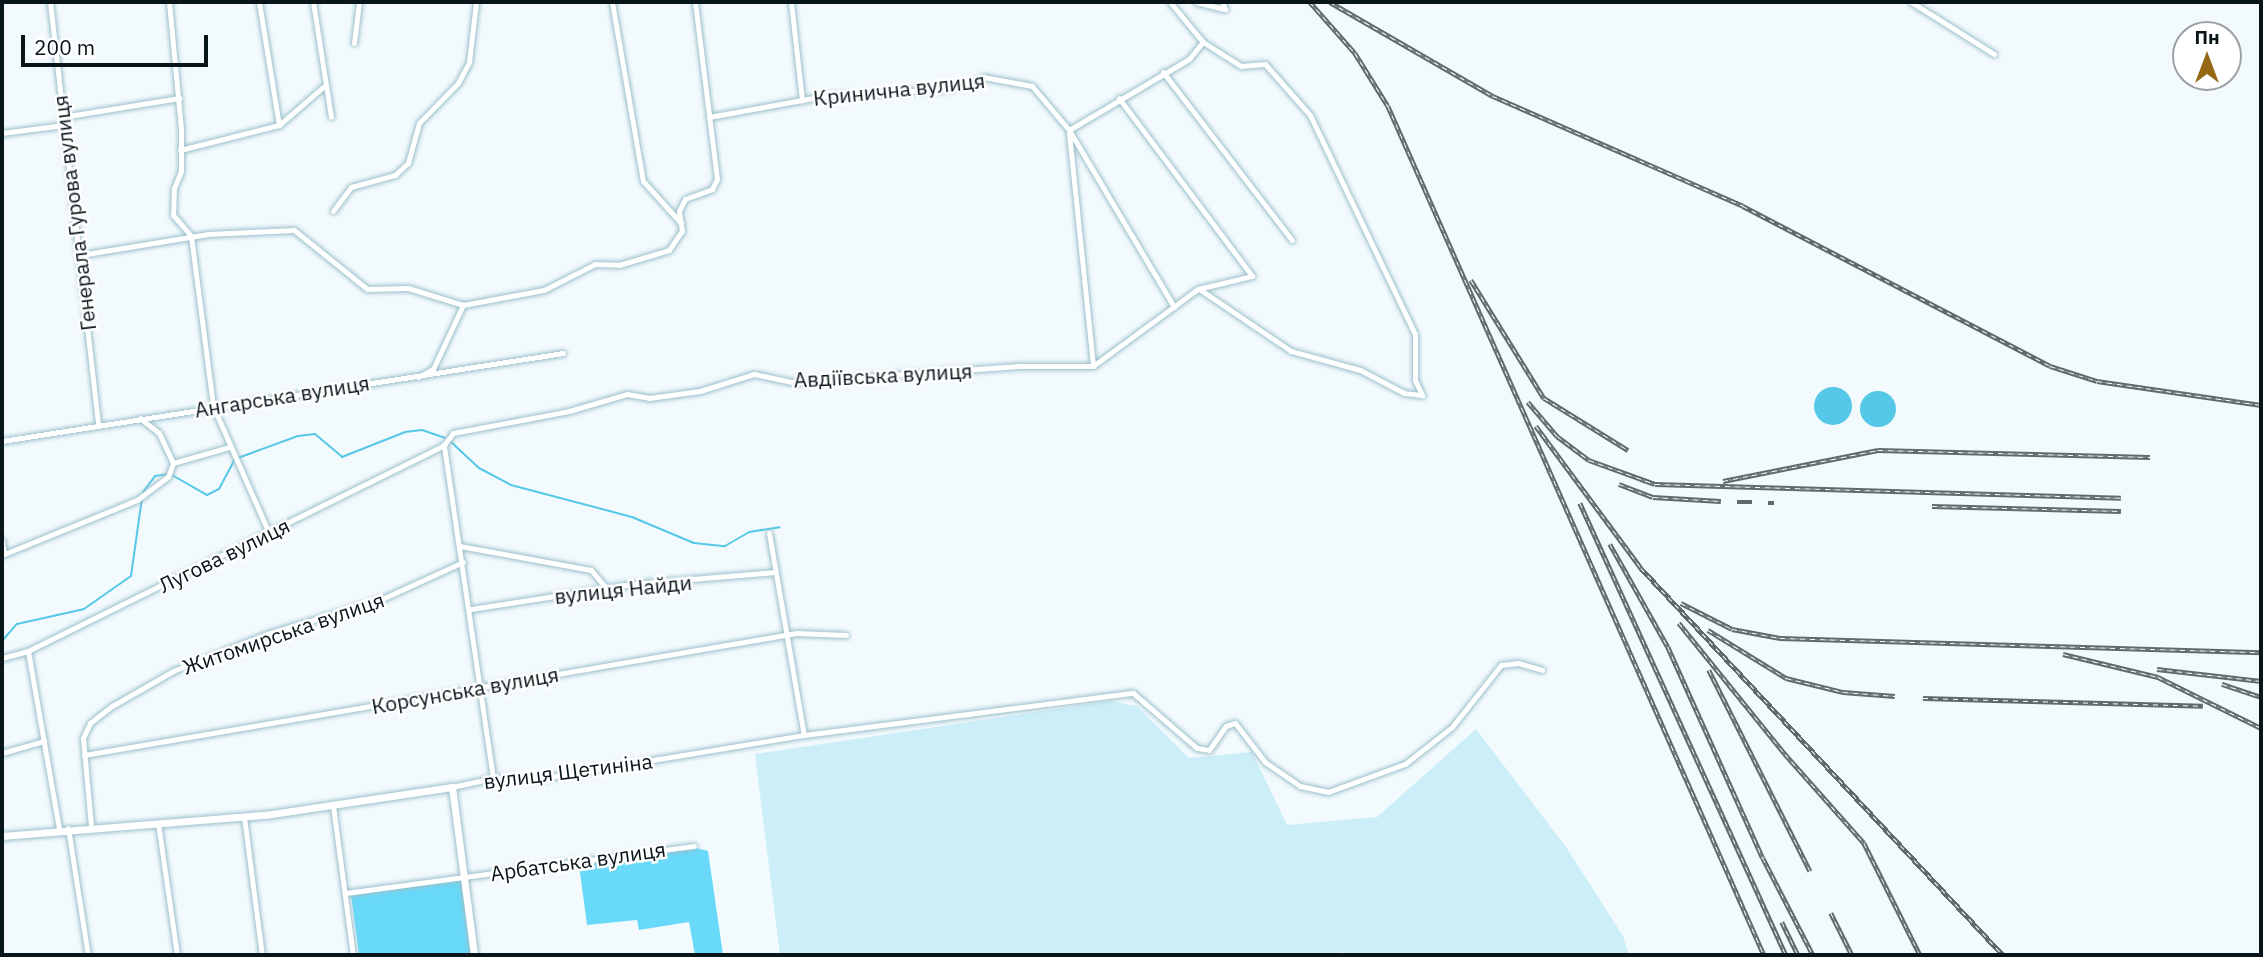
<!DOCTYPE html>
<meta charset="utf-8">
<style>
body{margin:0}
#map{position:relative;width:2263px;height:957px;overflow:hidden;background:#f3fafd;font-family:"IBM Plex Sans",sans-serif}
div>[style]{position:absolute}
.green>*{inset:0;background:#cceef8}
.forest>*{inset:0;background:#68d9f9}
.water>*{inset:0;background:#55c8e7}
.round{border-radius:50%}
.stream>*{height:2px;margin:-1px;padding:0 1px;transform-origin:1px;border-radius:1px;background:#55c8e7}
.roads{filter:drop-shadow(0 0 2px #9cc0cb) drop-shadow(0 0 2px #9cc0cb)}
.street>*{height:5px;margin:-2.5px;padding:0 2.5px;transform-origin:2.5px;border-radius:2.5px;background:#fff}
.secondary>*{height:7px;margin:-3.5px;padding:0 3.5px;transform-origin:3.5px;border-radius:3.5px;background:#fff}
.rail>*{height:4.5px;margin-top:-2.25px;transform-origin:0;background:repeating-linear-gradient(90deg,#fff 0 5px,#5f6a6e 0 10px);box-sizing:border-box;border-block:2px solid #5f6a6e}
span{translate:-50% -50%;white-space:nowrap;text-align:center;line-height:1.15;-webkit-text-stroke:5px #fff;paint-order:stroke}
.street-label{font-size:21px;color:#08161a}
.frame{position:absolute;inset:0;border:4px solid #08161a;pointer-events:none}
.north{position:absolute;left:2172px;top:21px;width:70px;height:70px;box-sizing:border-box;background:#fff;border:2px solid #9ca2a3;border-radius:50%;rotate:0deg;font-size:19px;font-weight:700;line-height:28px;text-align:center;color:#08161a}
.north::after{content:'';display:block;margin:auto;width:24px;height:32px;background:#946814;clip-path:polygon(50% 0,100% 100%,50% 72%,0 100%)}
.scale{position:absolute;left:21px;top:35px;width:187px;height:32px;box-sizing:border-box;border:4px solid #08161a;border-top:0;padding-left:9px;font-size:21px;line-height:24px;white-space:nowrap;color:#08161a;-webkit-text-stroke:5px #fff;paint-order:stroke}
</style>
<div id="map">
<div class="green">
<div style="clip-path:polygon(1110px 701px,1137px 706px,1189px 758px,1252px 752px,1287px 825px,1377px 817px,1476px 729px,1566px 847px,1623px 936px,1629px 955px,1345px 955px,1344px 952px,1319px 955px,780px 955px,755px 754px)"></div>
</div>
<div class="forest">
<div style="clip-path:polygon(696px 848px,708px 851px,723px 955px,695px 955px,689px 922px,639px 930px,637px 920px,587px 925px,579px 865px)"></div>
<div style="clip-path:polygon(461px 879px,471px 955px,359px 955px,351px 896px)"></div>
</div>
<div class="water">
<div class="round" style="left:1814px;top:387px;width:38px;height:38px"></div>
<div class="round" style="left:1860px;top:391px;width:36px;height:36px"></div>
</div>
<div class="stream">
<div style="left:450px;top:441px;width:40px;rotate:43deg"></div>
<div style="left:479px;top:468px;width:36px;rotate:28deg"></div>
<div style="left:511px;top:485px;width:125px;rotate:14.8deg"></div>
<div style="left:632px;top:517px;width:67px;rotate:22.8deg"></div>
<div style="left:694px;top:543px;width:31px;rotate:6deg"></div>
<div style="left:725px;top:546px;width:28px;rotate:-30deg"></div>
<div style="left:749px;top:532px;width:31px;rotate:-9deg"></div>
<div style="left:172px;top:475px;width:40px;rotate:29.7deg"></div>
<div style="left:207px;top:495px;width:13px;rotate:-27deg"></div>
<div style="left:219px;top:489px;width:34px;rotate:-62deg"></div>
<div style="left:235px;top:459px;width:67px;rotate:-20.1deg"></div>
<div style="left:298px;top:436px;width:17px;rotate:-7deg"></div>
<div style="left:315px;top:434px;width:35px;rotate:40deg"></div>
<div style="left:342px;top:457px;width:68px;rotate:-21.6deg"></div>
<div style="left:405px;top:432px;width:17px;rotate:-7deg"></div>
<div style="left:422px;top:430px;width:24px;rotate:19deg"></div>
<div style="left:143px;top:492px;width:20px;rotate:-53deg"></div>
<div style="left:155px;top:476px;width:12px;rotate:-9deg"></div>
<div style="left:2px;top:641px;width:23px;rotate:-49deg"></div>
<div style="left:17px;top:624px;width:69px;rotate:-12.6deg"></div>
<div style="left:84px;top:609px;width:57px;rotate:-35.1deg"></div>
<div style="left:131px;top:576px;width:79px;rotate:-82deg"></div>
</div>
<div class="roads">
<div class="street">
<div style="left:50px;top:2px;width:426px;rotate:83.5deg"></div>
<div style="left:169px;top:2px;width:129px;rotate:84.6deg"></div>
<div style="left:181px;top:130px;width:41px;rotate:90deg"></div>
<div style="left:181px;top:171px;width:18px;rotate:112deg"></div>
<div style="left:174px;top:188px;width:27px;rotate:92deg"></div>
<div style="left:173px;top:215px;width:28px;rotate:49deg"></div>
<div style="left:191px;top:236px;width:171px;rotate:82.6deg"></div>
<div style="left:213px;top:406px;width:139px;rotate:66.2deg"></div>
<div style="left:259px;top:2px;width:125px;rotate:80.8deg"></div>
<div style="left:313px;top:2px;width:116px;rotate:81.1deg"></div>
<div style="left:612px;top:2px;width:182px;rotate:80.2deg"></div>
<div style="left:643px;top:181px;width:57px;rotate:47.9deg"></div>
<div style="left:791px;top:2px;width:99px;rotate:83.6deg"></div>
<div style="left:1170px;top:2px;width:52px;rotate:50.5deg"></div>
<div style="left:1203px;top:42px;width:45px;rotate:32.3deg"></div>
<div style="left:1241px;top:66px;width:24px;rotate:-5deg"></div>
<div style="left:1265px;top:64px;width:68px;rotate:48.6deg"></div>
<div style="left:1310px;top:115px;width:243px;rotate:64.4deg"></div>
<div style="left:1415px;top:334px;width:46px;rotate:90deg"></div>
<div style="left:1415px;top:380px;width:17px;rotate:65deg"></div>
<div style="left:1422px;top:395px;width:18px;rotate:-174deg"></div>
<div style="left:1404px;top:393px;width:50px;rotate:-152.4deg"></div>
<div style="left:1360px;top:370px;width:72px;rotate:-164.6deg"></div>
<div style="left:1291px;top:351px;width:111px;rotate:-146deg"></div>
<div style="left:1196px;top:2px;width:30px;rotate:14deg"></div>
<div style="left:1225px;top:9px;width:8px;rotate:-113deg"></div>
<div style="left:1911px;top:2px;width:98px;rotate:32.1deg"></div>
<div style="left:354px;top:43px;width:41px;rotate:-83deg"></div>
<div style="left:1163px;top:72px;width:212px;rotate:52.5deg"></div>
<div style="left:62px;top:117px;width:119px;rotate:-9.2deg"></div>
<div style="left:709px;top:117px;width:117px;rotate:-10.3deg"></div>
<div style="left:824px;top:96px;width:120px;rotate:-3.3deg"></div>
<div style="left:944px;top:89px;width:27px;rotate:-10deg"></div>
<div style="left:971px;top:84px;width:14px;rotate:-30deg"></div>
<div style="left:983px;top:77px;width:50px;rotate:10.4deg"></div>
<div style="left:1032px;top:86px;width:57px;rotate:49.9deg"></div>
<div style="left:1069px;top:130px;width:206px;rotate:59.3deg"></div>
<div style="left:1069px;top:130px;width:139px;rotate:-30.6deg"></div>
<div style="left:1189px;top:59px;width:22px;rotate:-51deg"></div>
<div style="left:2px;top:133px;width:62px;rotate:-7.5deg"></div>
<div style="left:1069px;top:133px;width:234px;rotate:84.1deg"></div>
<div style="left:180px;top:150px;width:102px;rotate:-14.2deg"></div>
<div style="left:279px;top:125px;width:58px;rotate:-40.8deg"></div>
<div style="left:333px;top:211px;width:30px;rotate:-53deg"></div>
<div style="left:351px;top:187px;width:46px;rotate:-15.3deg"></div>
<div style="left:395px;top:175px;width:18px;rotate:-43deg"></div>
<div style="left:408px;top:163px;width:41px;rotate:-74.6deg"></div>
<div style="left:419px;top:123px;width:56px;rotate:-45.7deg"></div>
<div style="left:458px;top:83px;width:24px;rotate:-62deg"></div>
<div style="left:469px;top:62px;width:60px;rotate:-83.3deg"></div>
<div style="left:80px;top:255px;width:130px;rotate:-9.3deg"></div>
<div style="left:208px;top:234px;width:86px;rotate:-2.7deg"></div>
<div style="left:294px;top:230px;width:94px;rotate:38.9deg"></div>
<div style="left:367px;top:289px;width:41px;rotate:-1.4deg"></div>
<div style="left:408px;top:288px;width:58px;rotate:17.2deg"></div>
<div style="left:418px;top:377px;width:17px;rotate:-28deg"></div>
<div style="left:433px;top:369px;width:71px;rotate:-64.9deg"></div>
<div style="left:463px;top:305px;width:82px;rotate:-10.5deg"></div>
<div style="left:544px;top:290px;width:57px;rotate:-27deg"></div>
<div style="left:595px;top:264px;width:24px;rotate:2deg"></div>
<div style="left:619px;top:265px;width:52px;rotate:-16.7deg"></div>
<div style="left:669px;top:250px;width:23px;rotate:-56deg"></div>
<div style="left:682px;top:231px;width:20px;rotate:-99deg"></div>
<div style="left:679px;top:211px;width:13px;rotate:-63deg"></div>
<div style="left:685px;top:199px;width:29px;rotate:-20deg"></div>
<div style="left:712px;top:189px;width:11px;rotate:-63deg"></div>
<div style="left:717px;top:179px;width:178px;rotate:-97.1deg"></div>
<div style="left:2px;top:441px;width:568px;rotate:-8.91deg"></div>
<div style="left:173px;top:463px;width:58px;rotate:-15.9deg"></div>
<div style="left:769px;top:533px;width:205px;rotate:80.2deg"></div>
<div style="left:2px;top:540px;width:14px;rotate:82deg"></div>
<div style="left:460px;top:546px;width:133px;rotate:10.4deg"></div>
<div style="left:591px;top:570px;width:23px;rotate:50deg"></div>
<div style="left:2px;top:555px;width:146px;rotate:-22.2deg"></div>
<div style="left:137px;top:500px;width:39px;rotate:-37deg"></div>
<div style="left:168px;top:477px;width:15px;rotate:-70deg"></div>
<div style="left:173px;top:463px;width:33px;rotate:-115deg"></div>
<div style="left:159px;top:433px;width:24px;rotate:-142deg"></div>
<div style="left:471px;top:609px;width:163px;rotate:-8.8deg"></div>
<div style="left:632px;top:584px;width:144px;rotate:-4.8deg"></div>
<div style="left:28px;top:651px;width:181px;rotate:80.1deg"></div>
<div style="left:2px;top:658px;width:27px;rotate:-15deg"></div>
<div style="left:28px;top:651px;width:464px;rotate:-26.3deg"></div>
<div style="left:2px;top:753px;width:44px;rotate:-15.9deg"></div>
<div style="left:84px;top:755px;width:723px;rotate:-9.71deg"></div>
<div style="left:797px;top:633px;width:49px;rotate:2.3deg"></div>
<div style="left:493px;top:778px;width:337px;rotate:-98.4deg"></div>
<div style="left:444px;top:445px;width:15px;rotate:-53deg"></div>
<div style="left:453px;top:433px;width:118px;rotate:-10.7deg"></div>
<div style="left:569px;top:411px;width:60px;rotate:-16.3deg"></div>
<div style="left:627px;top:394px;width:22px;rotate:10deg"></div>
<div style="left:649px;top:398px;width:51px;rotate:-7.8deg"></div>
<div style="left:700px;top:391px;width:57px;rotate:-17.5deg"></div>
<div style="left:754px;top:374px;width:39px;rotate:12deg"></div>
<div style="left:792px;top:382px;width:228px;rotate:-4deg"></div>
<div style="left:1019px;top:366px;width:74px"></div>
<div style="left:1093px;top:366px;width:130px;rotate:-36.3deg"></div>
<div style="left:1198px;top:289px;width:56px;rotate:-13.5deg"></div>
<div style="left:1252px;top:276px;width:222px;rotate:-126.8deg"></div>
<div style="left:452px;top:787px;width:42px;rotate:-12.4deg"></div>
<div style="left:493px;top:778px;width:45px;rotate:1.3deg"></div>
<div style="left:538px;top:779px;width:270px;rotate:-9.4deg"></div>
<div style="left:804px;top:735px;width:332px;rotate:-7.3deg"></div>
<div style="left:1133px;top:693px;width:84px;rotate:40.7deg"></div>
<div style="left:1197px;top:748px;width:12px;rotate:9deg"></div>
<div style="left:1209px;top:750px;width:29px;rotate:-55deg"></div>
<div style="left:1226px;top:726px;width:9px;rotate:-18deg"></div>
<div style="left:1235px;top:723px;width:49px;rotate:52.4deg"></div>
<div style="left:1265px;top:762px;width:42px;rotate:34.4deg"></div>
<div style="left:1300px;top:786px;width:29px;rotate:12deg"></div>
<div style="left:1328px;top:792px;width:82px;rotate:-20deg"></div>
<div style="left:1405px;top:764px;width:60px;rotate:-38.2deg"></div>
<div style="left:1452px;top:727px;width:79px;rotate:-51.7deg"></div>
<div style="left:1501px;top:665px;width:17px;rotate:-7deg"></div>
<div style="left:1518px;top:663px;width:25px;rotate:16deg"></div>
<div style="left:333px;top:806px;width:150px;rotate:82.4deg"></div>
<div style="left:244px;top:817px;width:139px;rotate:82.6deg"></div>
<div style="left:158px;top:823px;width:133px;rotate:81.8deg"></div>
<div style="left:91px;top:826px;width:88px;rotate:-95.2deg"></div>
<div style="left:83px;top:738px;width:17px;rotate:-65deg"></div>
<div style="left:90px;top:723px;width:28px;rotate:-38deg"></div>
<div style="left:112px;top:706px;width:70px;rotate:-29.8deg"></div>
<div style="left:173px;top:671px;width:101px;rotate:-21.5deg"></div>
<div style="left:267px;top:634px;width:120px;rotate:-16.9deg"></div>
<div style="left:382px;top:599px;width:89px;rotate:-24.6deg"></div>
<div style="left:68px;top:828px;width:129px;rotate:81.1deg"></div>
<div style="left:346px;top:893px;width:351px;rotate:-7.7deg"></div>
</div>
<div class="secondary">
<div style="left:2px;top:836px;width:264px;rotate:-4.6deg"></div>
<div style="left:265px;top:815px;width:189px;rotate:-8.5deg"></div>
<div style="left:452px;top:787px;width:169px;rotate:82.5deg"></div>
</div>
</div>
<div class="rail">
<div style="left:1310px;top:2px;width:68px;rotate:48.6deg"></div>
<div style="left:1355px;top:53px;width:62px;rotate:58.1deg"></div>
<div style="left:1388px;top:106px;width:929px;rotate:66.11deg"></div>
<div style="left:1330px;top:2px;width:188px;rotate:30deg"></div>
<div style="left:1493px;top:96px;width:273px;rotate:23.7deg"></div>
<div style="left:1743px;top:206px;width:346px;rotate:27.5deg"></div>
<div style="left:2050px;top:366px;width:49px;rotate:17.7deg"></div>
<div style="left:2097px;top:381px;width:166px;rotate:8.3deg"></div>
<div style="left:1471px;top:280px;width:139px;rotate:58.3deg"></div>
<div style="left:1544px;top:398px;width:99px;rotate:31.8deg"></div>
<div style="left:1528px;top:402px;width:45px;rotate:49.5deg"></div>
<div style="left:1557px;top:436px;width:40px;rotate:37deg"></div>
<div style="left:1589px;top:460px;width:70px;rotate:20deg"></div>
<div style="left:1655px;top:484px;width:466px;rotate:1.7deg"></div>
<div style="left:1536px;top:426px;width:177px;rotate:53.5deg"></div>
<div style="left:1641px;top:568px;width:530px;rotate:46.91deg"></div>
<div style="left:1723px;top:481px;width:158px;rotate:-11.3deg"></div>
<div style="left:1878px;top:450px;width:272px;rotate:1.5deg"></div>
<div style="left:1619px;top:484px;width:36px;rotate:21deg"></div>
<div style="left:1653px;top:497px;width:68px;rotate:3.4deg"></div>
<div style="left:1737px;top:502px;width:15px"></div>
<div style="left:1580px;top:503px;width:497px;rotate:65.5deg"></div>
<div style="left:1768px;top:503px;width:6px"></div>
<div style="left:1932px;top:506px;width:189px;rotate:1.5deg"></div>
<div style="left:1610px;top:544px;width:118px;rotate:60.6deg"></div>
<div style="left:1668px;top:647px;width:231px;rotate:65.8deg"></div>
<div style="left:1763px;top:858px;width:109px;rotate:62.7deg"></div>
<div style="left:1681px;top:603px;width:57px;rotate:27deg"></div>
<div style="left:1732px;top:629px;width:49px;rotate:10.6deg"></div>
<div style="left:1780px;top:638px;width:481px;rotate:1.7deg"></div>
<div style="left:1679px;top:623px;width:169px;rotate:51deg"></div>
<div style="left:1785px;top:754px;width:119px;rotate:48.4deg"></div>
<div style="left:1864px;top:843px;width:125px;rotate:63.4deg"></div>
<div style="left:1708px;top:630px;width:92px;rotate:31.6deg"></div>
<div style="left:1786px;top:678px;width:59px;rotate:13.8deg"></div>
<div style="left:1843px;top:692px;width:52px;rotate:4.4deg"></div>
<div style="left:2063px;top:654px;width:98px;rotate:13.6deg"></div>
<div style="left:2158px;top:677px;width:115px;rotate:26.3deg"></div>
<div style="left:2157px;top:669px;width:105px;rotate:6.6deg"></div>
<div style="left:1709px;top:670px;width:225px;rotate:63.3deg"></div>
<div style="left:2222px;top:684px;width:41px;rotate:18.4deg"></div>
<div style="left:1923px;top:698px;width:280px;rotate:1.6deg"></div>
<div style="left:1831px;top:913px;width:47px;rotate:63.4deg"></div>
<div style="left:1782px;top:922px;width:37px;rotate:64deg"></div>
</div>
<div class="street-label">
<span style="left:899px;top:89px;rotate:-6deg">Кринична вулиця</span>
<span style="left:74px;top:213px;rotate:-97deg">Генерала Гурова вулиця</span>
<span style="left:883px;top:375px;rotate:-3deg">Авдіївська вулиця</span>
<span style="left:282px;top:396px;rotate:-9deg">Ангарська вулиця</span>
<span style="left:224px;top:555px;rotate:-26deg">Лугова вулиця</span>
<span style="left:623px;top:589px;rotate:-6deg">вулиця Найди</span>
<span style="left:283px;top:633px;rotate:-19deg">Житомирська вулиця</span>
<span style="left:465px;top:690px;rotate:-10deg">Корсунська вулиця</span>
<span style="left:568px;top:771px;rotate:-7deg">вулиця Щетиніна</span>
<span style="left:578px;top:861px;rotate:-8deg">Арбатська вулиця</span>
</div>
<div class="frame"></div>
<div class="north">Пн</div>
<div class="scale">200 m</div>
</div>
